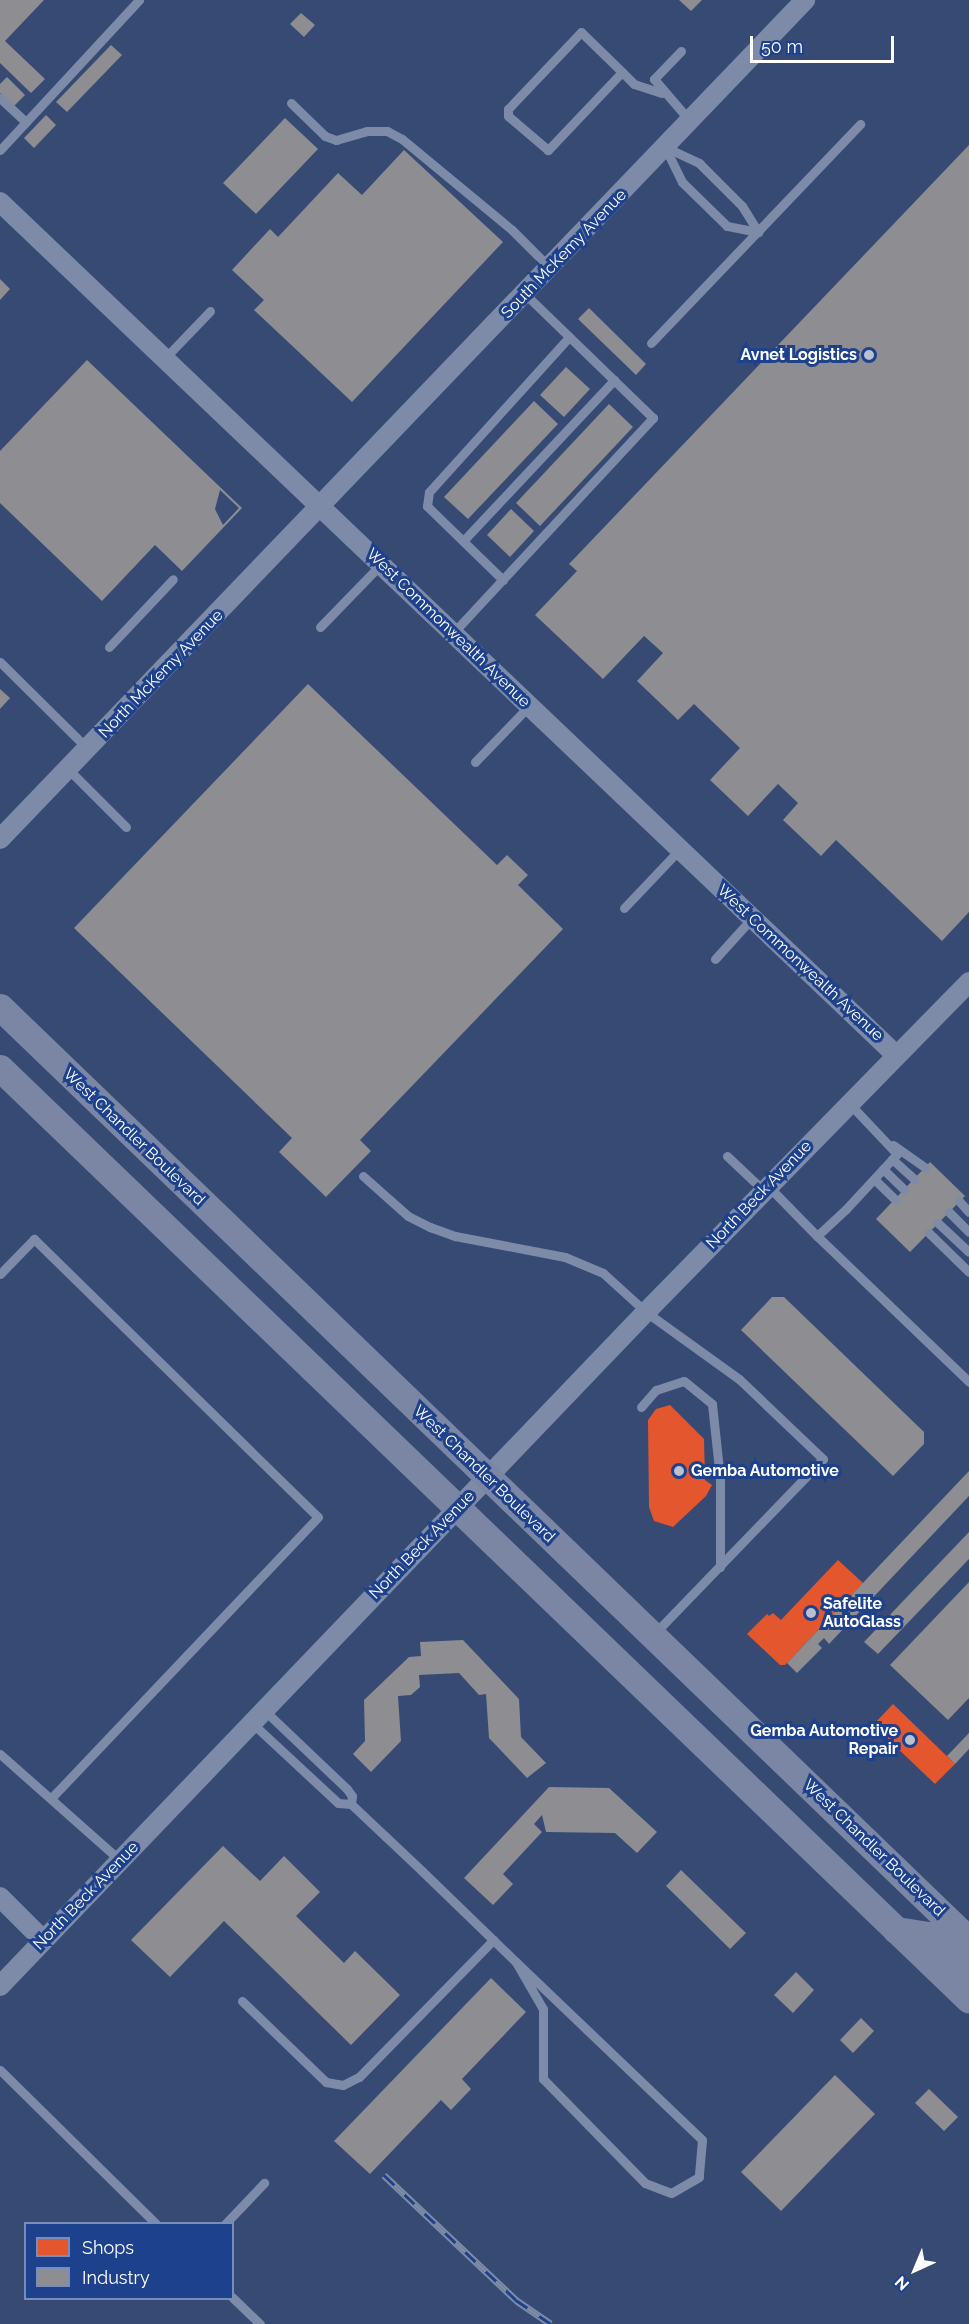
<!DOCTYPE html>
<style>
body{margin:0}
#map{position:relative;width:969px;height:2324px;overflow:hidden;background:#364a74;font-family:Raleway,sans-serif}
div>[style]{position:absolute}
.shops>*{inset:0;background:#e4572e}
.industry>*{inset:0;background:#8d8d92}
.lane>*{height:9px;margin:-4.5px;padding:0 4.5px;transform-origin:4.5px;border-radius:4.5px;background:#7d8ba8}
.street>*{height:20px;margin:-10px;padding:0 10px;transform-origin:10px;border-radius:10px;background:#7d8ba8}
.secondary>*{height:27px;margin:-13.5px;padding:0 13.5px;transform-origin:13.5px;border-radius:13.5px;background:#7a86a4}
.rail>*{height:7px;margin-top:-3.5px;transform-origin:0;background:repeating-linear-gradient(90deg,#1d418d 0 14px,#7e8ba7 0 28px);box-sizing:border-box;border-block:2px solid #7e8ba7}
.dots>*{width:16px;height:16px;translate:-50% -50%;box-sizing:border-box;border:3px solid #1d418d;border-radius:50%}
span{translate:-50% -50%;white-space:nowrap;text-align:center;line-height:1.15;-webkit-text-stroke:6px #1d418d;paint-order:stroke}
.street-label{font-size:16px;color:#fff}
.poi-label{font-size:16px;color:#fff;font-weight:700}
.right{translate:-100% -50%;text-align:right}
.left{translate:0 -50%;text-align:left}
.legend{position:absolute;left:24px;top:2222px;width:210px;height:78px;box-sizing:border-box;background:#1d418d;border:2px solid #778dbb;margin:0;padding:8px 10px;list-style:none;font-size:18px;color:#fff}
.legend li{display:flex;align-items:center;gap:12px;height:30px}
.legend b{width:30px;border:2px solid #778dbb}
.north{position:absolute;left:885px;top:2240px;width:60px;height:60px;-webkit-text-stroke:4px #1d418d;paint-order:stroke;rotate:224deg;font-size:16px;font-weight:700;line-height:24px;text-align:center;color:#fff}
.north::after{content:'';display:block;margin:auto;width:21px;height:27px;background:#fff;clip-path:polygon(50% 0,100% 100%,50% 72%,0 100%)}
.scale{position:absolute;left:750px;top:36px;width:144px;height:27px;box-sizing:border-box;border:3px solid #fff;border-top:0;padding-left:8px;font-size:18px;line-height:21px;white-space:nowrap;color:#fff;-webkit-text-stroke:4px #1d418d;paint-order:stroke}
</style>
<div id="map">
<div class="shops">
<div style="clip-path:polygon(670px 1405px,704px 1439px,705px 1480px,712px 1485px,706px 1496px,673px 1527px,654px 1521px,649px 1507px,648px 1420px,656px 1409px)"></div>
<div style="clip-path:polygon(838px 1560px,863px 1583px,785px 1665px,780px 1665px,747px 1634px,767px 1614px,769px 1616px,773px 1613px,781px 1620px)"></div>
<div style="clip-path:polygon(893px 1704px,955px 1764px,935px 1784px,873px 1725px)"></div>
</div>
<div class="industry">
<div style="clip-path:polygon(0 0,44px 0,5px 41px,45px 79px,31px 93px,0 63px)"></div>
<div style="clip-path:polygon(679px 0,702px 0,691px 11px)"></div>
<div style="clip-path:polygon(301px 13px,315px 25px,304px 37px,290px 24px)"></div>
<div style="clip-path:polygon(111px 45px,122px 55px,67px 112px,56px 102px)"></div>
<div style="clip-path:polygon(7px 77px,25px 95px,14px 106px,0 93px,0 84px)"></div>
<div style="clip-path:polygon(46px 115px,56px 125px,34px 148px,24px 138px)"></div>
<div style="clip-path:polygon(285px 118px,318px 149px,256px 214px,223px 183px)"></div>
<div style="clip-path:polygon(969px 145px,969px 912px,942px 941px,836px 840px,821px 856px,783px 820px,798px 803px,778px 784px,748px 816px,710px 780px,740px 748px,694px 704px,678px 720px,637px 681px,663px 653px,644px 636px,603px 679px,535px 615px,577px 571px,569px 564px)"></div>
<div style="clip-path:polygon(404px 150px,503px 242px,352px 402px,254px 310px,264px 300px,232px 270px,270px 229px,278px 237px,338px 173px,362px 195px)"></div>
<div style="clip-path:polygon(0 279px,10px 289px,0 300px)"></div>
<div style="clip-path:polygon(589px 308px,646px 364px,636px 375px,578px 319px)"></div>
<div style="clip-path:polygon(evenodd,87px 360px,242px 508px,182px 571px,155px 545px,102px 601px,0 503px,0 451px,87px 360px,220px 490px,239px 508px,223px 525px,215px 509px,220px 490px)"></div>
<div style="clip-path:polygon(566px 367px,590px 389px,564px 417px,540px 395px)"></div>
<div style="clip-path:polygon(534px 401px,558px 424px,468px 519px,444px 497px)"></div>
<div style="clip-path:polygon(609px 404px,633px 427px,540px 526px,516px 503px)"></div>
<div style="clip-path:polygon(511px 509px,534px 531px,510px 557px,487px 535px)"></div>
<div style="clip-path:polygon(308px 684px,497px 865px,507px 855px,528px 875px,518px 885px,563px 929px,360px 1140px,371px 1151px,326px 1197px,279px 1152px,292px 1138px,74px 928px)"></div>
<div style="clip-path:polygon(0 689px,10px 698px,0 709px)"></div>
<div style="clip-path:polygon(930px 1162px,965px 1196px,910px 1252px,876px 1219px)"></div>
<div style="clip-path:polygon(772px 1297px,784px 1297px,924px 1432px,924px 1444px,893px 1476px,741px 1330px)"></div>
<div style="clip-path:polygon(969px 1471px,969px 1496px,829px 1644px,824px 1638px,818px 1644px,822px 1648px,797px 1673px,787px 1663px)"></div>
<div style="clip-path:polygon(969px 1532px,969px 1559px,878px 1654px,864px 1642px)"></div>
<div style="clip-path:polygon(969px 1582px,969px 1698px,948px 1720px,890px 1665px)"></div>
<div style="clip-path:polygon(463px 1640px,519px 1699px,521px 1737px,546px 1763px,527px 1778px,489px 1738px,486px 1694px,479px 1695px,459px 1673px,419px 1675px,420px 1687px,411px 1695px,398px 1696px,401px 1741px,371px 1772px,353px 1754px,365px 1741px,364px 1700px,409px 1657px,421px 1656px,420px 1642px)"></div>
<div style="clip-path:polygon(969px 1733px,969px 1749px,955px 1764px,947px 1756px)"></div>
<div style="clip-path:polygon(549px 1787px,609px 1788px,657px 1832px,637px 1853px,615px 1833px,546px 1832px,542px 1815px,534px 1824px,542px 1832px,503px 1874px,513px 1884px,493px 1905px,464px 1878px)"></div>
<div style="clip-path:polygon(223px 1846px,260px 1881px,284px 1856px,320px 1892px,296px 1916px,344px 1963px,355px 1951px,400px 1995px,351px 2045px,224px 1921px,170px 1977px,131px 1940px)"></div>
<div style="clip-path:polygon(681px 1870px,746px 1933px,730px 1949px,666px 1886px)"></div>
<div style="clip-path:polygon(796px 1972px,814px 1990px,793px 2013px,774px 1995px)"></div>
<div style="clip-path:polygon(491px 1978px,526px 2012px,462px 2079px,471px 2089px,451px 2110px,441px 2100px,370px 2174px,334px 2141px)"></div>
<div style="clip-path:polygon(861px 2018px,874px 2031px,853px 2053px,840px 2040px)"></div>
<div style="clip-path:polygon(835px 2075px,875px 2114px,781px 2211px,741px 2172px)"></div>
<div style="clip-path:polygon(929px 2089px,958px 2117px,944px 2131px,915px 2103px)"></div>
</div>
<div class="lane">
<div style="left:681px;top:51px;width:39px;rotate:134deg"></div>
<div style="left:654px;top:79px;width:55px;rotate:49.4deg"></div>
<div style="left:622px;top:72px;width:108px;rotate:133.5deg"></div>
<div style="left:548px;top:150px;width:52px;rotate:-139.6deg"></div>
<div style="left:508px;top:116px;width:7px;rotate:-90deg"></div>
<div style="left:508px;top:109px;width:106px;rotate:-46.5deg"></div>
<div style="left:581px;top:32px;width:57px;rotate:44.3deg"></div>
<div style="left:622px;top:72px;width:17px;rotate:45deg"></div>
<div style="left:634px;top:84px;width:29px;rotate:18deg"></div>
<div style="left:0;top:98px;width:35px;rotate:43deg"></div>
<div style="left:291px;top:103px;width:47px;rotate:44.1deg"></div>
<div style="left:325px;top:136px;width:12px;rotate:20deg"></div>
<div style="left:336px;top:140px;width:32px;rotate:-16deg"></div>
<div style="left:367px;top:131px;width:20px"></div>
<div style="left:387px;top:131px;width:17px;rotate:28deg"></div>
<div style="left:402px;top:139px;width:143px;rotate:39.6deg"></div>
<div style="left:512px;top:230px;width:54px;rotate:45deg"></div>
<div style="left:665px;top:147px;width:38px;rotate:25deg"></div>
<div style="left:699px;top:163px;width:61px;rotate:45deg"></div>
<div style="left:742px;top:206px;width:31px;rotate:58deg"></div>
<div style="left:758px;top:232px;width:32px;rotate:-169deg"></div>
<div style="left:727px;top:226px;width:63px;rotate:-135.6deg"></div>
<div style="left:682px;top:182px;width:39px;rotate:-116deg"></div>
<div style="left:0;top:150px;width:205px;rotate:-47.2deg"></div>
<div style="left:651px;top:343px;width:303px;rotate:-46.3deg"></div>
<div style="left:165px;top:358px;width:65px;rotate:-46.2deg"></div>
<div style="left:463px;top:541px;width:221px;rotate:-46.8deg"></div>
<div style="left:503px;top:580px;width:106px;rotate:-135.8deg"></div>
<div style="left:427px;top:506px;width:14px;rotate:-82deg"></div>
<div style="left:429px;top:492px;width:209px;rotate:-47.9deg"></div>
<div style="left:320px;top:627px;width:88px;rotate:-45.9deg"></div>
<div style="left:453px;top:633px;width:294px;rotate:-47.1deg"></div>
<div style="left:653px;top:418px;width:178px;rotate:-135.9deg"></div>
<div style="left:109px;top:647px;width:93px;rotate:-46.7deg"></div>
<div style="left:0;top:662px;width:124px;rotate:44.7deg"></div>
<div style="left:475px;top:762px;width:79px;rotate:-46deg"></div>
<div style="left:68px;top:769px;width:82px;rotate:45deg"></div>
<div style="left:624px;top:908px;width:81px;rotate:-46.5deg"></div>
<div style="left:715px;top:959px;width:55px;rotate:-47.9deg"></div>
<div style="left:893px;top:1145px;width:39px;rotate:35deg"></div>
<div style="left:727px;top:1156px;width:51px;rotate:43.4deg"></div>
<div style="left:892px;top:1159px;width:30px;rotate:42deg"></div>
<div style="left:883px;top:1169px;width:29px;rotate:44deg"></div>
<div style="left:363px;top:1176px;width:60px;rotate:41.6deg"></div>
<div style="left:408px;top:1216px;width:25px;rotate:27deg"></div>
<div style="left:430px;top:1227px;width:27px;rotate:20deg"></div>
<div style="left:455px;top:1236px;width:112px;rotate:10.8deg"></div>
<div style="left:565px;top:1257px;width:41px;rotate:22.8deg"></div>
<div style="left:603px;top:1273px;width:58px;rotate:42.2deg"></div>
<div style="left:646px;top:1312px;width:115px;rotate:35.8deg"></div>
<div style="left:739px;top:1379px;width:116px;rotate:43.6deg"></div>
<div style="left:823px;top:1459px;width:243px;rotate:134deg"></div>
<div style="left:874px;top:1179px;width:29px;rotate:44deg"></div>
<div style="left:768px;top:1186px;width:70px;rotate:45.6deg"></div>
<div style="left:817px;top:1236px;width:40px;rotate:-43deg"></div>
<div style="left:846px;top:1209px;width:75px;rotate:-47.2deg"></div>
<div style="left:897px;top:1154px;width:70px;rotate:-133.3deg"></div>
<div style="left:959px;top:1201px;width:15px;rotate:48deg"></div>
<div style="left:949px;top:1212px;width:28px;rotate:45deg"></div>
<div style="left:938px;top:1223px;width:42px;rotate:43.1deg"></div>
<div style="left:929px;top:1233px;width:56px;rotate:44.3deg"></div>
<div style="left:817px;top:1236px;width:211px;rotate:43.8deg"></div>
<div style="left:0;top:1274px;width:49px;rotate:-45.8deg"></div>
<div style="left:34px;top:1239px;width:397px;rotate:44.4deg"></div>
<div style="left:318px;top:1517px;width:388px;rotate:133.5deg"></div>
<div style="left:641px;top:1407px;width:23px;rotate:-49deg"></div>
<div style="left:656px;top:1390px;width:29px;rotate:-18deg"></div>
<div style="left:684px;top:1381px;width:36px;rotate:39deg"></div>
<div style="left:712px;top:1404px;width:75px;rotate:83.9deg"></div>
<div style="left:720px;top:1479px;width:88px;rotate:90deg"></div>
<div style="left:252px;top:1723px;width:117px;rotate:42.9deg"></div>
<div style="left:338px;top:1803px;width:13px;rotate:4deg"></div>
<div style="left:351px;top:1804px;width:8px;rotate:-83deg"></div>
<div style="left:352px;top:1796px;width:9px;rotate:-126deg"></div>
<div style="left:347px;top:1789px;width:115px;rotate:-136.4deg"></div>
<div style="left:0;top:1754px;width:160px;rotate:41.5deg"></div>
<div style="left:351px;top:1804px;width:47px;rotate:43.3deg"></div>
<div style="left:385px;top:1836px;width:51px;rotate:43.4deg"></div>
<div style="left:422px;top:1871px;width:131px;rotate:44.1deg"></div>
<div style="left:516px;top:1962px;width:257px;rotate:43.7deg"></div>
<div style="left:702px;top:2140px;width:37px;rotate:95deg"></div>
<div style="left:699px;top:2177px;width:32px;rotate:150deg"></div>
<div style="left:671px;top:2193px;width:28px;rotate:-159deg"></div>
<div style="left:645px;top:2183px;width:146px;rotate:-134.4deg"></div>
<div style="left:543px;top:2079px;width:70px;rotate:-90deg"></div>
<div style="left:543px;top:2009px;width:54px;rotate:-119.9deg"></div>
<div style="left:242px;top:2001px;width:117px;rotate:44deg"></div>
<div style="left:326px;top:2082px;width:17px;rotate:10deg"></div>
<div style="left:343px;top:2085px;width:18px;rotate:-27deg"></div>
<div style="left:359px;top:2077px;width:192px;rotate:-45.6deg"></div>
<div style="left:0;top:2070px;width:219px;rotate:44.6deg"></div>
<div style="left:225px;top:2224px;width:57px;rotate:-46.4deg"></div>
<div style="left:232px;top:2297px;width:39px;rotate:44deg"></div>
</div>
<div class="street">
<div style="left:0;top:202px;width:1237px;rotate:43.59deg"></div>
<div style="left:0;top:839px;width:1163px;rotate:-46.18deg"></div>
<div style="left:0;top:1897px;width:61px;rotate:45deg"></div>
<div style="left:0;top:1986px;width:934px;rotate:-46.22deg"></div>
<div style="left:646px;top:1312px;width:462px;rotate:-45.6deg"></div>
</div>
<div class="secondary">
<div style="left:0;top:1007px;width:1345px;rotate:43.92deg"></div>
<div style="left:0;top:1068px;width:1344px;rotate:43.88deg"></div>
<div style="left:896px;top:1930px;width:33px;rotate:9deg"></div>
<div style="left:929px;top:1935px;width:55px;rotate:43.5deg"></div>
</div>
<div class="rail">
<div style="left:384px;top:2175px;width:182px;rotate:43.4deg"></div>
<div style="left:516px;top:2300px;width:42px;rotate:34.4deg"></div>
</div>
<div class="dots">
<div style="left:869px;top:355px;background:#b9c0ce"></div>
<div style="left:679px;top:1471px;background:#b9c0ce"></div>
<div style="left:811px;top:1613px;background:#b9c0ce"></div>
<div style="left:910px;top:1740px;background:#b9c0ce"></div>
</div>
<div class="street-label">
<span style="left:564px;top:254px;rotate:-46deg">South McKemy Avenue</span>
<span style="left:448px;top:628px;rotate:44deg">West Commonwealth Avenue</span>
<span style="left:161px;top:674px;rotate:-46deg">North McKemy Avenue</span>
<span style="left:800px;top:963px;rotate:43deg">West Commonwealth Avenue</span>
<span style="left:134px;top:1137px;rotate:44deg">West Chandler Boulevard</span>
<span style="left:759px;top:1195px;rotate:-46deg">North Beck Avenue</span>
<span style="left:484px;top:1474px;rotate:44deg">West Chandler Boulevard</span>
<span style="left:422px;top:1545px;rotate:-46deg">North Beck Avenue</span>
<span style="left:874px;top:1848px;rotate:44deg">West Chandler Boulevard</span>
<span style="left:86px;top:1896px;rotate:-46deg">North Beck Avenue</span>
</div>
<div class="poi-label">
<span class="right" style="left:857px;top:355px">Avnet Logistics</span>
<span class="left" style="left:691px;top:1471px">Gemba Automotive</span>
<span class="left" style="left:823px;top:1613px">Safelite<br>AutoGlass</span>
<span class="right" style="left:898px;top:1740px">Gemba Automotive<br>Repair</span>
</div>
<ul class="legend">
<li><b style="height:16px;background:#e4572e"></b>Shops</li>
<li><b style="height:16px;background:#8d8d92"></b>Industry</li>
</ul>
<div class="north">N</div>
<div class="scale">50 m</div>
</div>
